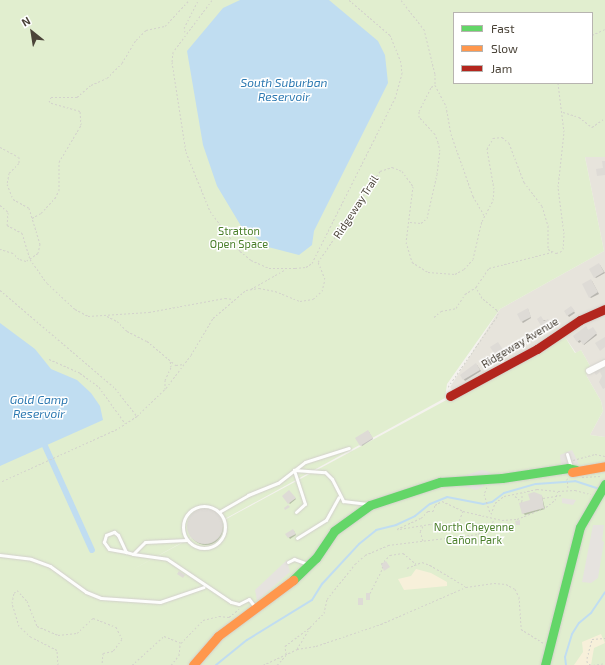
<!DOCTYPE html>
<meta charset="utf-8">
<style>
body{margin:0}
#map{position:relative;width:605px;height:665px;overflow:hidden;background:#f4f2ee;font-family:"Exo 2",sans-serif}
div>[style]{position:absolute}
.residential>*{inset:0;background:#e7e4dc}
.green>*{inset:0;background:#e1eecf}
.sand>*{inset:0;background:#f7f0da}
.parking>*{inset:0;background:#e6e3df}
.water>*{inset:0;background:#c0ddf1}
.shadow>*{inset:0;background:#0003}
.round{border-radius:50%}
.stream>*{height:2px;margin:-1px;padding:0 1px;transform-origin:1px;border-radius:1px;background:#c0ddf1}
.canal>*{height:6px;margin:-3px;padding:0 3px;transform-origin:3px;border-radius:3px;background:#c0ddf1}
.building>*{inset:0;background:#dedbd6}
.path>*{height:1px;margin-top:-0.5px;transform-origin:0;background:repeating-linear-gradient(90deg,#d3d2cc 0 2px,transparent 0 4px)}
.roads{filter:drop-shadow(0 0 1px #d2d0cb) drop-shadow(0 0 1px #d2d0cb)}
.lane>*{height:3px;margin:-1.5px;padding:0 1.5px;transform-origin:1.5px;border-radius:1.5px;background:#fdfdfc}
.lane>.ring{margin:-1.5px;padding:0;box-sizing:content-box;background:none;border:3px solid #fdfdfc;border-radius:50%}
.street>*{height:6px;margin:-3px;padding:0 3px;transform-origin:3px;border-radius:3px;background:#fdfdfc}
.fast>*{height:9px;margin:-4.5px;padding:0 4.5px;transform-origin:4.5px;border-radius:4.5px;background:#63d668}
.slow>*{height:9px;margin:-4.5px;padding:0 4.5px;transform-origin:4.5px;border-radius:4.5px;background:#ff974d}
.jam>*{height:9px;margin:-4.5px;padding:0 4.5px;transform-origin:4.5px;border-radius:4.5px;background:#b3261e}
span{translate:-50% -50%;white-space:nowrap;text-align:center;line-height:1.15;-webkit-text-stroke:3px #fff;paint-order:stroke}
.street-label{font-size:11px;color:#4b4439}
.park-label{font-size:11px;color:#4a7f2a}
.water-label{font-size:12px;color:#2e7ab2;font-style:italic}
.legend{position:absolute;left:453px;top:12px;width:140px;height:72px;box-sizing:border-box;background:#fff;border:1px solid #b7b4b0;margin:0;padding:5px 7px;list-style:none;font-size:12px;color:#4b4439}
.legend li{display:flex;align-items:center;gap:8px;height:20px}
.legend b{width:20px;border:1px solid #b7b4b0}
.north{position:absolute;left:12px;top:12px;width:40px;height:40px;-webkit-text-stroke:3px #fff;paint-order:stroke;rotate:330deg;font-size:11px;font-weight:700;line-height:16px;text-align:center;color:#4b4439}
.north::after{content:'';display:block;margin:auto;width:14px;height:18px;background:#4b4439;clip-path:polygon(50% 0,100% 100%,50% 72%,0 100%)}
</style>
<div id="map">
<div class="residential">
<div style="clip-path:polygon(585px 157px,605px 157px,605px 437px,590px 435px,603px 411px,601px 401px,586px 375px,593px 371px,581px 350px,576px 353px,565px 337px,557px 333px,453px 391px,450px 387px,500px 309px,604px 251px)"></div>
</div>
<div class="green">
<div style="clip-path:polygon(evenodd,0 0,605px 0,605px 157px,585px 157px,604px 251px,500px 309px,447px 384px,445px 398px,130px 571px,452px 397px,464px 394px,572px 329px,573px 332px,565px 337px,575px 353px,581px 350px,593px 371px,586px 375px,601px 401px,603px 411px,590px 435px,605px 437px,605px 665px,0 665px,0 0,454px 13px,592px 13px,592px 83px,454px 83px,454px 13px)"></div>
</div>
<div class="sand">
<div style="clip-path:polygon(416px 569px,431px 573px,447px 582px,447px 586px,404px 590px,398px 579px,411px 576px)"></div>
<div style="clip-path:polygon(601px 634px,605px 643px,594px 648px,591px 665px,574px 665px,583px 652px,582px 642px)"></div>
</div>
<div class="parking">
<div style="clip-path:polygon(572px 450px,579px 464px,561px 465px,560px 455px)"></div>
<div style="clip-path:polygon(482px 470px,490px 472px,491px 476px,460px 477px)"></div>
<div style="clip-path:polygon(484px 482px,483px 487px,476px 490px,456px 484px)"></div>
<div style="clip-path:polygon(562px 498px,576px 500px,573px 505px,562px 503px)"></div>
<div style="clip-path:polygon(593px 525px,604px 525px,602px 541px,604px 542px,598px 578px,591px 583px,582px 582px)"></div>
<div style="clip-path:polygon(287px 560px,290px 572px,257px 601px,255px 590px)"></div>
</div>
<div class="water">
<div style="clip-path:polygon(240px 0,329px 0,378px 41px,385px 55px,388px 83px,314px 231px,312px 245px,299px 255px,268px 247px,241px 226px,217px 186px,203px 145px,187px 51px,223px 8px)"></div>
<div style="clip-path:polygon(0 323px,35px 349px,51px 369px,77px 380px,91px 393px,100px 406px,103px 420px,0 466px)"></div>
</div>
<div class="shadow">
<div style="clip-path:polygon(600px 265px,605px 273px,596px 278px,595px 277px)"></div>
<div style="clip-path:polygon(592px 281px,599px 294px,591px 298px,590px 297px)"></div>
<div style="clip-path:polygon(572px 308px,575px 313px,569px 317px,565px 311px)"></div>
<div style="clip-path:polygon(528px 309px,531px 318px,523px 323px,522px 322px)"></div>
<div style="clip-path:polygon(538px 319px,549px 321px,552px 326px,544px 330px)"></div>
<div style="clip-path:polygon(586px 327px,588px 331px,594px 330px,597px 335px,584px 345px,582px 341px,579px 343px,574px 337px)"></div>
<div style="clip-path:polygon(499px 345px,505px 354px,499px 358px,492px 348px)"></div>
<div style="clip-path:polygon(477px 365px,481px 371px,465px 381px,461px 375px)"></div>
<div style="clip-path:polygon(369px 432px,373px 439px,362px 446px,361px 445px)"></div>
<div style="clip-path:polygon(289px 492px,296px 499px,290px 504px,284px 497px)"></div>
<div style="clip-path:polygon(542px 496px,545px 509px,525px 515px,523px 513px)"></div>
<div class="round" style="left:189px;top:511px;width:34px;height:34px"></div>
<div style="clip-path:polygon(294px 531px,296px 535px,290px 539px,287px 534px)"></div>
</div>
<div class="stream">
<div style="left:216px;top:665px;width:40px;rotate:-39deg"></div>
<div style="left:247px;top:640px;width:76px;rotate:-31.6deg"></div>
<div style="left:312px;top:600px;width:19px;rotate:-58deg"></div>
<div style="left:322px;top:584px;width:54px;rotate:-47.2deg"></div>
<div style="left:359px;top:544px;width:22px;rotate:-39deg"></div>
<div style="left:376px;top:530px;width:21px;rotate:-14deg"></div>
<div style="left:396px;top:525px;width:21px;rotate:-25deg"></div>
<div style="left:415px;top:516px;width:19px;rotate:-39deg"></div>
<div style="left:430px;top:504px;width:18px;rotate:-22deg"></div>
<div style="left:447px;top:497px;width:37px;rotate:11deg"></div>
<div style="left:483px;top:504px;width:9px;rotate:-13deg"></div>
<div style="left:492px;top:502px;width:15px;rotate:-37deg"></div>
<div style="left:504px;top:493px;width:33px;rotate:-16deg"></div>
<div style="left:536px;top:484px;width:39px;rotate:-4deg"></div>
<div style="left:575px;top:481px;width:25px;rotate:18deg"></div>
<div style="left:566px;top:665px;width:8px;rotate:-97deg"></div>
<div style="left:565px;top:657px;width:24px;rotate:-73deg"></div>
<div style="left:572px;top:634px;width:13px;rotate:-58deg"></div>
<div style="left:579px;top:623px;width:16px;rotate:-40deg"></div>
<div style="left:591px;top:613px;width:25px;rotate:-56deg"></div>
</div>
<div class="canal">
<div style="left:45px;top:446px;width:114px;rotate:65.7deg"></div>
</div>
<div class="building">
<div style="clip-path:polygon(602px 161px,605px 161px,605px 175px,597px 176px,596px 169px,603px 168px)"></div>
<div style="clip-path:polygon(599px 263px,604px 272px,594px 278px,589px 269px)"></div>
<div style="clip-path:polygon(591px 279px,598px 292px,589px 298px,582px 284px)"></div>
<div style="clip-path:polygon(571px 306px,575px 311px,567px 316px,564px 311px)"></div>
<div style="clip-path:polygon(528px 308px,531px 317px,521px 322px,517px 314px)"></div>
<div style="clip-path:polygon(541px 316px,544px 321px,548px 319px,551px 325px,543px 329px,537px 319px)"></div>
<div style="clip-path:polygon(586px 326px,588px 330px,593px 327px,597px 333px,583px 345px,580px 340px,577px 342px,573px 336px)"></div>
<div style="clip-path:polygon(605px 337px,605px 347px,600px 351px,595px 343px)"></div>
<div style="clip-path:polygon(498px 342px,505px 353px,497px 358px,490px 347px)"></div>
<div style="clip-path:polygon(476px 363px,480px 370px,463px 380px,460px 375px)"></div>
<div style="clip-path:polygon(605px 366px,605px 388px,603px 389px,599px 382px,602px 376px,600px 372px,596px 375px,594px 372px)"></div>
<div style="clip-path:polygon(368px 430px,373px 438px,360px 446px,355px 438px)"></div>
<div style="clip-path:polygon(289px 490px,296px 498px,288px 504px,282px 496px)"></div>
<div style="clip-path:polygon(534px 492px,542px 495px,544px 508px,522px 514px,519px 503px,530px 500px,528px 494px)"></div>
<div style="clip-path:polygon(288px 505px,290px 507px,285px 510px,284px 508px)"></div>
<div class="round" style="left:187px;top:508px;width:36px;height:36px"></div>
<div style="clip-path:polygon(520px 520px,520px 525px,516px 525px,515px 521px)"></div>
<div style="clip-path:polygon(293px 529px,296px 534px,288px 538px,285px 534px)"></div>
<div style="clip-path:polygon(386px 561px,390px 567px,384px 571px,381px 564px)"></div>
<div style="clip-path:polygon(179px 571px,185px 575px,183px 578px,177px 574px)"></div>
<div style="clip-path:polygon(366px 593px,370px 593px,370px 600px,366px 600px)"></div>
<div style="clip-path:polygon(358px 598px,363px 598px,363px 605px,358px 605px)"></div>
</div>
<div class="path">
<div style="left:212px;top:0;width:65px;rotate:126.9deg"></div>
<div style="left:173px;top:52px;width:10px;rotate:96deg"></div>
<div style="left:172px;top:62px;width:91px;rotate:81.2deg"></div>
<div style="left:186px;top:152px;width:64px;rotate:67.9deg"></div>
<div style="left:210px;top:211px;width:50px;rotate:53.1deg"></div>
<div style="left:240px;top:251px;width:14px;rotate:39deg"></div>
<div style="left:251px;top:260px;width:20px;rotate:24deg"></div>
<div style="left:269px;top:268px;width:26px"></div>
<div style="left:295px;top:268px;width:11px;rotate:-5deg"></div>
<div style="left:306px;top:267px;width:7px;rotate:-34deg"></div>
<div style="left:312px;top:263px;width:185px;rotate:-63.3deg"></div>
<div style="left:395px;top:98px;width:25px;rotate:-74deg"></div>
<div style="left:402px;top:74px;width:12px;rotate:-95deg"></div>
<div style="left:401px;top:62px;width:29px;rotate:-112deg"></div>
<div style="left:390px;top:35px;width:54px;rotate:-139.5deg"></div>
<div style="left:401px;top:0;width:37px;rotate:52deg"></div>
<div style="left:424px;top:29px;width:46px;rotate:76.3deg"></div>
<div style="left:435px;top:74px;width:11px;rotate:90deg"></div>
<div style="left:185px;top:32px;width:4px;rotate:-104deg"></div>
<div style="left:184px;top:28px;width:31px;rotate:-63deg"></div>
<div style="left:592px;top:35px;width:14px;rotate:-25deg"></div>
<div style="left:563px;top:112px;width:17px;rotate:17deg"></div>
<div style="left:579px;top:117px;width:16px;rotate:38deg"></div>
<div style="left:592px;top:127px;width:16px;rotate:-35deg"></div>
<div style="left:0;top:147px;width:21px;rotate:28deg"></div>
<div style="left:19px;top:157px;width:6px;rotate:90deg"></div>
<div style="left:19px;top:163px;width:14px;rotate:135deg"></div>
<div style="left:9px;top:173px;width:11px;rotate:100deg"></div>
<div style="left:7px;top:184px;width:16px;rotate:68deg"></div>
<div style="left:13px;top:199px;width:18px;rotate:29deg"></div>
<div style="left:29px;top:208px;width:38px;rotate:73deg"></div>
<div style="left:40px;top:244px;width:9px;rotate:103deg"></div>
<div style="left:38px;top:253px;width:14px;rotate:146deg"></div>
<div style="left:26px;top:261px;width:7px;rotate:-164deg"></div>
<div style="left:19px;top:259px;width:8px;rotate:-135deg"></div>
<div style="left:13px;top:253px;width:14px;rotate:-163deg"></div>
<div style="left:0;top:205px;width:11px;rotate:41deg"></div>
<div style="left:8px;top:212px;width:13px;rotate:94deg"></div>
<div style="left:7px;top:225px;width:17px;rotate:28deg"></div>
<div style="left:22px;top:233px;width:27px;rotate:73deg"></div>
<div style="left:30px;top:259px;width:29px;rotate:55deg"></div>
<div style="left:47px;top:283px;width:38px;rotate:43deg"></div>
<div style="left:75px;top:309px;width:15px;rotate:28deg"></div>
<div style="left:88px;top:316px;width:61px;rotate:-3.8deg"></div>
<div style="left:149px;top:312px;width:77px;rotate:-10.4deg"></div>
<div style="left:225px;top:298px;width:8px;rotate:7deg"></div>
<div style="left:32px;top:218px;width:10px;rotate:-29deg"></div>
<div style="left:41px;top:213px;width:21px;rotate:-47deg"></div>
<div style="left:55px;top:198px;width:9px;rotate:-63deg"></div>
<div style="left:59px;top:190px;width:28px;rotate:-90deg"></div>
<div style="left:59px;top:162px;width:43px;rotate:-59.3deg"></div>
<div style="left:81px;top:125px;width:14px;rotate:-94deg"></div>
<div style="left:80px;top:111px;width:32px;rotate:-164deg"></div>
<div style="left:49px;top:102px;width:5px;rotate:-68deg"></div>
<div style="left:51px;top:97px;width:26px"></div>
<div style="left:77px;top:97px;width:18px;rotate:-41deg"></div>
<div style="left:91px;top:85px;width:17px;rotate:-24deg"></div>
<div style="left:107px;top:78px;width:21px;rotate:-45deg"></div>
<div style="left:122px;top:63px;width:27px;rotate:-59deg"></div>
<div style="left:136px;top:40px;width:14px;rotate:-45deg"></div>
<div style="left:146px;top:30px;width:19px;rotate:-12deg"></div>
<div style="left:165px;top:26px;width:35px;rotate:-47deg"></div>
<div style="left:410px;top:222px;width:11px;rotate:5deg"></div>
<div style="left:421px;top:223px;width:8px;rotate:-40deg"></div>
<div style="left:427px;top:218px;width:45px;rotate:-77.2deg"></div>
<div style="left:437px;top:174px;width:23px;rotate:-83deg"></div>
<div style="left:440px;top:151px;width:9px;rotate:-103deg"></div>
<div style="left:438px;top:142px;width:9px;rotate:-111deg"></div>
<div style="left:435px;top:134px;width:23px;rotate:-133deg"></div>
<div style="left:419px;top:117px;width:6px;rotate:-90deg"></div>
<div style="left:419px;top:111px;width:27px;rotate:-63deg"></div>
<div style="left:431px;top:87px;width:4px;rotate:-27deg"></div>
<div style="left:435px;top:85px;width:24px;rotate:62deg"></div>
<div style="left:446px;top:106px;width:28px;rotate:80deg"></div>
<div style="left:451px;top:134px;width:66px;rotate:70.5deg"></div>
<div style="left:473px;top:196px;width:22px;rotate:60deg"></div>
<div style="left:251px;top:289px;width:40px;rotate:-29.7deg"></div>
<div style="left:0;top:290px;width:151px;rotate:40.4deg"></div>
<div style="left:115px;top:388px;width:36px;rotate:52deg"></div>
<div style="left:137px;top:416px;width:24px;rotate:147deg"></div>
<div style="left:117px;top:429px;width:128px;rotate:155.6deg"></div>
<div style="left:107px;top:316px;width:11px;rotate:27deg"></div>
<div style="left:117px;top:321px;width:14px;rotate:45deg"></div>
<div style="left:127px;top:331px;width:22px;rotate:27deg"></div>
<div style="left:147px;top:341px;width:38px;rotate:40deg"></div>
<div style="left:176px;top:365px;width:8px;rotate:-7deg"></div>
<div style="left:434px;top:317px;width:9px;rotate:-41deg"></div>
<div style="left:441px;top:311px;width:15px;rotate:-11deg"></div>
<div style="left:456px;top:308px;width:17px;rotate:-57deg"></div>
<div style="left:465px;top:294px;width:13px;rotate:-32deg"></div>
<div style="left:476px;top:287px;width:23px;rotate:-56deg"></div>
<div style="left:489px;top:268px;width:65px;rotate:-14.3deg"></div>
<div style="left:49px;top:359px;width:34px;rotate:24deg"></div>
<div style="left:80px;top:373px;width:24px;rotate:36deg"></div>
<div style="left:99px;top:387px;width:44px;rotate:54.2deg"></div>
<div style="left:448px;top:387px;width:88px;rotate:-55.2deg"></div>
<div style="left:498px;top:315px;width:5px;rotate:-101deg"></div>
<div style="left:497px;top:310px;width:19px;rotate:-141deg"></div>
<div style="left:482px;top:298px;width:13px;rotate:-119deg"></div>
<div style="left:165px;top:389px;width:9px;rotate:-90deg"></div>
<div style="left:165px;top:380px;width:14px;rotate:-65deg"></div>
<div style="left:171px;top:367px;width:7px;rotate:-98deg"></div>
<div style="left:137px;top:416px;width:40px;rotate:-44deg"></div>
<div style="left:166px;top:388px;width:41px;rotate:-52.9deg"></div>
<div style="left:191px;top:355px;width:43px;rotate:-59.3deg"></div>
<div style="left:213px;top:318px;width:43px;rotate:-40.3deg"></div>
<div style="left:246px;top:290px;width:13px;rotate:-9deg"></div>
<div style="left:259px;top:288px;width:16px;rotate:11deg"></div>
<div style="left:275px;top:291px;width:27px;rotate:22deg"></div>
<div style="left:300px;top:301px;width:13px;rotate:-9deg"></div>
<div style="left:313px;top:299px;width:12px;rotate:-42deg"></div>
<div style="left:322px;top:291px;width:12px;rotate:-76deg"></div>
<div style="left:325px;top:279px;width:18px;rotate:-112deg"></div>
<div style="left:318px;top:262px;width:110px;rotate:-55.7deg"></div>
<div style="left:380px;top:171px;width:13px;rotate:-18deg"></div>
<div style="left:392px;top:167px;width:11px;rotate:22deg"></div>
<div style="left:402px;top:171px;width:19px;rotate:54deg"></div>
<div style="left:413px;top:186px;width:56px;rotate:97.1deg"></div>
<div style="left:406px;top:242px;width:21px;rotate:73deg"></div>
<div style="left:412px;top:262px;width:19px;rotate:32deg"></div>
<div style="left:428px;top:272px;width:27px;rotate:4deg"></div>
<div style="left:455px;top:274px;width:10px;rotate:-29deg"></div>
<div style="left:464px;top:269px;width:13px;rotate:-48deg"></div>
<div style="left:473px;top:259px;width:39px;rotate:-77deg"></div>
<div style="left:482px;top:221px;width:24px;rotate:-62deg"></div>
<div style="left:493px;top:200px;width:11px;rotate:-85deg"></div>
<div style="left:494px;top:189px;width:41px;rotate:-99.9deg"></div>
<div style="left:487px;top:149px;width:13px;rotate:-61deg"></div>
<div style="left:493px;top:138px;width:9px;rotate:-6deg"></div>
<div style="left:502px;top:137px;width:9px;rotate:41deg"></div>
<div style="left:509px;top:143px;width:42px;rotate:69deg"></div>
<div style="left:524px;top:182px;width:30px;rotate:53deg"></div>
<div style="left:542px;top:206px;width:21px;rotate:73deg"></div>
<div style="left:548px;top:226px;width:23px;rotate:90deg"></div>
<div style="left:548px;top:249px;width:9px;rotate:27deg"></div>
<div style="left:556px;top:253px;width:4px;rotate:-14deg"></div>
<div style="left:560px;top:252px;width:4px;rotate:-45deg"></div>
<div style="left:563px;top:249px;width:15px;rotate:-86deg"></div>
<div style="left:564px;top:234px;width:47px;rotate:-97.3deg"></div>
<div style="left:558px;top:187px;width:55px;rotate:-83.8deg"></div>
<div style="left:564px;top:132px;width:49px;rotate:-97deg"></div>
<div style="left:573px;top:460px;width:23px;rotate:-15deg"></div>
<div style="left:595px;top:454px;width:10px;rotate:11deg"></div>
<div style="left:582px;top:477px;width:19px;rotate:-3deg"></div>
<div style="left:567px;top:478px;width:11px;rotate:85deg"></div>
<div style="left:487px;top:487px;width:8px;rotate:113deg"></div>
<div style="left:484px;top:494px;width:20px;rotate:72deg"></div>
<div style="left:515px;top:496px;width:9px;rotate:41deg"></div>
<div style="left:543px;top:498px;width:19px;rotate:-9deg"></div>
<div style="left:522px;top:501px;width:8px;rotate:-90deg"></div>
<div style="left:463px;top:511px;width:16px;rotate:112deg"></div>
<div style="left:457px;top:526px;width:10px;rotate:169deg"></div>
<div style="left:447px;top:528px;width:17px;rotate:-167deg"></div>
<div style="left:430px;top:524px;width:33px;rotate:171deg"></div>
<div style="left:397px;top:529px;width:26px;rotate:-25deg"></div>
<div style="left:421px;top:518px;width:10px;rotate:-45deg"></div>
<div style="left:428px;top:511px;width:5px"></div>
<div style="left:433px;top:511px;width:6px;rotate:-72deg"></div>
<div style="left:435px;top:505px;width:8px;rotate:-30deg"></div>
<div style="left:442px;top:501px;width:23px;rotate:25deg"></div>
<div style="left:463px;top:511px;width:40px;rotate:13deg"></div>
<div style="left:502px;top:520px;width:15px;rotate:-4deg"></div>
<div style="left:517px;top:519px;width:31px;rotate:-22deg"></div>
<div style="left:546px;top:507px;width:11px;rotate:-38deg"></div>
<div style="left:555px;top:500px;width:9px;rotate:-72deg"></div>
<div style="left:558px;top:491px;width:17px;rotate:-3deg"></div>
<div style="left:575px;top:490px;width:16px;rotate:15deg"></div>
<div style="left:491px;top:514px;width:12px;rotate:-70deg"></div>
<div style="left:495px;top:503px;width:11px;rotate:-38deg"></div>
<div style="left:504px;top:496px;width:34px;rotate:-12deg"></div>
<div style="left:537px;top:489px;width:20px;rotate:6deg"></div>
<div style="left:423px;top:526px;width:6px;rotate:121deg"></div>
<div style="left:420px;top:531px;width:10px;rotate:73deg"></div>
<div style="left:407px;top:568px;width:16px;rotate:-22deg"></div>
<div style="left:422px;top:562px;width:9px;rotate:21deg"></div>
<div style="left:430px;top:565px;width:41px;rotate:31deg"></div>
<div style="left:370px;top:593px;width:28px;rotate:-63deg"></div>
<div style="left:383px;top:568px;width:4px;rotate:-117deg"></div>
<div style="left:381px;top:564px;width:13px;rotate:-45deg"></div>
<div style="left:390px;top:555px;width:13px;rotate:-9deg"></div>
<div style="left:403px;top:553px;width:17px;rotate:40deg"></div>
<div style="left:297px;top:649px;width:19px;rotate:-9deg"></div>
<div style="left:316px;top:646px;width:69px;rotate:-18.7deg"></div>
<div style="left:381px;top:624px;width:93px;rotate:-23.5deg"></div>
<div style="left:466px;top:587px;width:28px;rotate:-8deg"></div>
<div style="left:494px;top:583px;width:12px;rotate:5deg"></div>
<div style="left:506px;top:584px;width:10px;rotate:29deg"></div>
<div style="left:515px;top:589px;width:9px;rotate:63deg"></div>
<div style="left:519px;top:597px;width:32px;rotate:86deg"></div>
<div style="left:521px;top:629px;width:26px;rotate:32deg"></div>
<div style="left:286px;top:654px;width:8px;rotate:-97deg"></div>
<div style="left:285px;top:646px;width:31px;rotate:-37deg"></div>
<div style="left:58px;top:665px;width:15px;rotate:-94deg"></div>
<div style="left:57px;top:650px;width:29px;rotate:-153deg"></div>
<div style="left:31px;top:637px;width:16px;rotate:-137deg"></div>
<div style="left:19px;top:626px;width:24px;rotate:-107deg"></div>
<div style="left:12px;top:603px;width:10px;rotate:-79deg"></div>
<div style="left:14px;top:593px;width:4px;rotate:-45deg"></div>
<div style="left:17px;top:590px;width:15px;rotate:48deg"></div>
<div style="left:27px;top:601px;width:27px;rotate:68deg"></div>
<div style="left:37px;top:626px;width:23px;rotate:23deg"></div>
<div style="left:58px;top:635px;width:19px;rotate:-6deg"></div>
<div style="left:77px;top:633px;width:22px;rotate:-43deg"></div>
<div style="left:93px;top:618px;width:25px;rotate:21deg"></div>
<div style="left:116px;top:627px;width:13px;rotate:63deg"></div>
<div style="left:122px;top:639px;width:15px;rotate:127deg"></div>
<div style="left:113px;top:651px;width:10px;rotate:169deg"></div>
<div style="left:103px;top:653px;width:12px;rotate:95deg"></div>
<div style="left:132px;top:665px;width:43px;rotate:-42.2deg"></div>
<div style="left:164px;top:636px;width:18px;rotate:22deg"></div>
<div style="left:181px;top:643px;width:32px;rotate:-46deg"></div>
<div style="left:203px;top:620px;width:16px;rotate:-14deg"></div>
<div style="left:219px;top:616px;width:10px;rotate:6deg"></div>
<div style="left:229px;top:617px;width:13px;rotate:-39deg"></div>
<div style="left:171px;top:665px;width:13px;rotate:-51deg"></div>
<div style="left:179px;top:655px;width:10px;rotate:-84deg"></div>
<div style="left:263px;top:665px;width:38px;rotate:-25deg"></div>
<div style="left:297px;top:649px;width:26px;rotate:-59deg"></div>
<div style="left:310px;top:627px;width:20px;rotate:-45deg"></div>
<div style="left:324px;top:613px;width:14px;rotate:-78deg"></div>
<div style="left:327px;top:599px;width:45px;rotate:-51.3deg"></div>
<div style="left:355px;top:564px;width:13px;rotate:-42deg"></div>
<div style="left:365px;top:555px;width:25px;rotate:-23deg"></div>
<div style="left:388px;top:545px;width:91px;rotate:-7deg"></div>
<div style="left:478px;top:534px;width:15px;rotate:-32deg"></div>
<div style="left:491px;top:526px;width:8px;rotate:-67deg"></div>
<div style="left:277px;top:665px;width:13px;rotate:-48deg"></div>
<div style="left:591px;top:665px;width:5px;rotate:-143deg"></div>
<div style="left:587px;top:662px;width:4px;rotate:-90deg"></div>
<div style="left:587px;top:658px;width:20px;rotate:-75deg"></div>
<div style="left:592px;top:639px;width:13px;rotate:-4deg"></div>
<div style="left:593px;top:665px;width:12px;rotate:-9deg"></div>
</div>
<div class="roads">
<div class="lane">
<div style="left:567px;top:454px;width:14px;rotate:73deg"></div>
<div class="ring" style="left:183px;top:506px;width:39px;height:39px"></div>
<div style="left:219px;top:512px;width:34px;rotate:-30deg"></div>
<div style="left:248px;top:495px;width:32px;rotate:-22deg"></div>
<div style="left:278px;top:483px;width:34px;rotate:-38deg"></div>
<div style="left:305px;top:462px;width:46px;rotate:-17.7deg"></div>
<div style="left:296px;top:512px;width:12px;rotate:-42deg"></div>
<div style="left:305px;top:504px;width:36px;rotate:-108deg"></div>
<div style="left:294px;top:470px;width:31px;rotate:4deg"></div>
<div style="left:325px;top:472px;width:10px;rotate:45deg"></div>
<div style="left:332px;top:479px;width:25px;rotate:63deg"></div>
<div style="left:343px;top:501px;width:25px;rotate:7deg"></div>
<div style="left:297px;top:538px;width:34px;rotate:-32deg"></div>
<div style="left:326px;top:520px;width:26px;rotate:-61deg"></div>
<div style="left:187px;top:540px;width:42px;rotate:177.3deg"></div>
<div style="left:145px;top:542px;width:17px;rotate:135deg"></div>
<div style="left:133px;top:554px;width:34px;rotate:8deg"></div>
<div style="left:167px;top:559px;width:77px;rotate:33.9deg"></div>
<div style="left:231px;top:602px;width:8px;rotate:14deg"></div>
<div style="left:239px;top:604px;width:11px;rotate:-27deg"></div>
<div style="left:249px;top:599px;width:10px;rotate:53deg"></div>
<div style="left:126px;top:552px;width:17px;rotate:-170deg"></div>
<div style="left:109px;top:549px;width:9px;rotate:-126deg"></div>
<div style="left:104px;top:542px;width:7px;rotate:-74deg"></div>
<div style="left:106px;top:535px;width:9px;rotate:-21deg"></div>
<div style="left:114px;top:532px;width:5px;rotate:37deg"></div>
<div style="left:118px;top:535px;width:19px;rotate:65deg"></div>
<div style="left:126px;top:552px;width:7px;rotate:16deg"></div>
<div style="left:0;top:555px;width:31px;rotate:7deg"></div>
<div style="left:31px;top:559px;width:20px;rotate:20deg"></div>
<div style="left:50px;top:566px;width:44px;rotate:35.8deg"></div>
<div style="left:86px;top:592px;width:16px;rotate:22deg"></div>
<div style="left:101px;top:598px;width:59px;rotate:3.9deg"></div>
<div style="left:160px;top:602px;width:46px;rotate:-18.8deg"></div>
<div style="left:288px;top:562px;width:7px;rotate:-27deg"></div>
<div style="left:294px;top:559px;width:15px;rotate:20deg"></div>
</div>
<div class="street">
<div style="left:589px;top:371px;width:18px;rotate:-27deg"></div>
</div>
<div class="fast">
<div style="left:293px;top:580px;width:32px;rotate:-44deg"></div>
<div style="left:316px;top:558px;width:32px;rotate:-56deg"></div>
<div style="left:334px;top:531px;width:44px;rotate:-35.8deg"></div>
<div style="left:370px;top:505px;width:74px;rotate:-18.2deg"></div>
<div style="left:440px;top:482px;width:62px;rotate:-3.7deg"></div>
<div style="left:502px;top:478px;width:67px;rotate:-8.6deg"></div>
<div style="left:568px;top:468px;width:8px;rotate:14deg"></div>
<div style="left:545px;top:665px;width:142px;rotate:-75.8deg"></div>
<div style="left:580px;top:527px;width:50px;rotate:-59.8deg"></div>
</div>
<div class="slow">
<div style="left:572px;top:472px;width:34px;rotate:-10deg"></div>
<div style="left:193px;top:665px;width:38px;rotate:-49deg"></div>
<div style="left:218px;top:636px;width:94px;rotate:-36.7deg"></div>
</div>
<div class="jam">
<div style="left:450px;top:396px;width:99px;rotate:-28.4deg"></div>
<div style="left:537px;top:349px;width:52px;rotate:-34deg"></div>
<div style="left:580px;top:320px;width:27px;rotate:-24deg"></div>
</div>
</div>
<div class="street-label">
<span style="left:356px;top:207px;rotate:-57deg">Ridgeway Trail</span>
<span style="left:520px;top:343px;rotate:-31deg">Ridgeway Avenue</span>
</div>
<div class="park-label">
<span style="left:239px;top:238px">Stratton<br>Open Space</span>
<span style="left:474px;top:534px">North Cheyenne<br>Cañon Park</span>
</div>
<div class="water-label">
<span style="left:284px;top:90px">South Suburban<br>Reservoir</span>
<span style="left:39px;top:407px">Gold Camp<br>Reservoir</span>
</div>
<ul class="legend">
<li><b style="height:5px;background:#63d668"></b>Fast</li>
<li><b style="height:5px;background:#ff974d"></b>Slow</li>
<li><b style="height:5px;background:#b3261e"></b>Jam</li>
</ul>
<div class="north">N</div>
</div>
